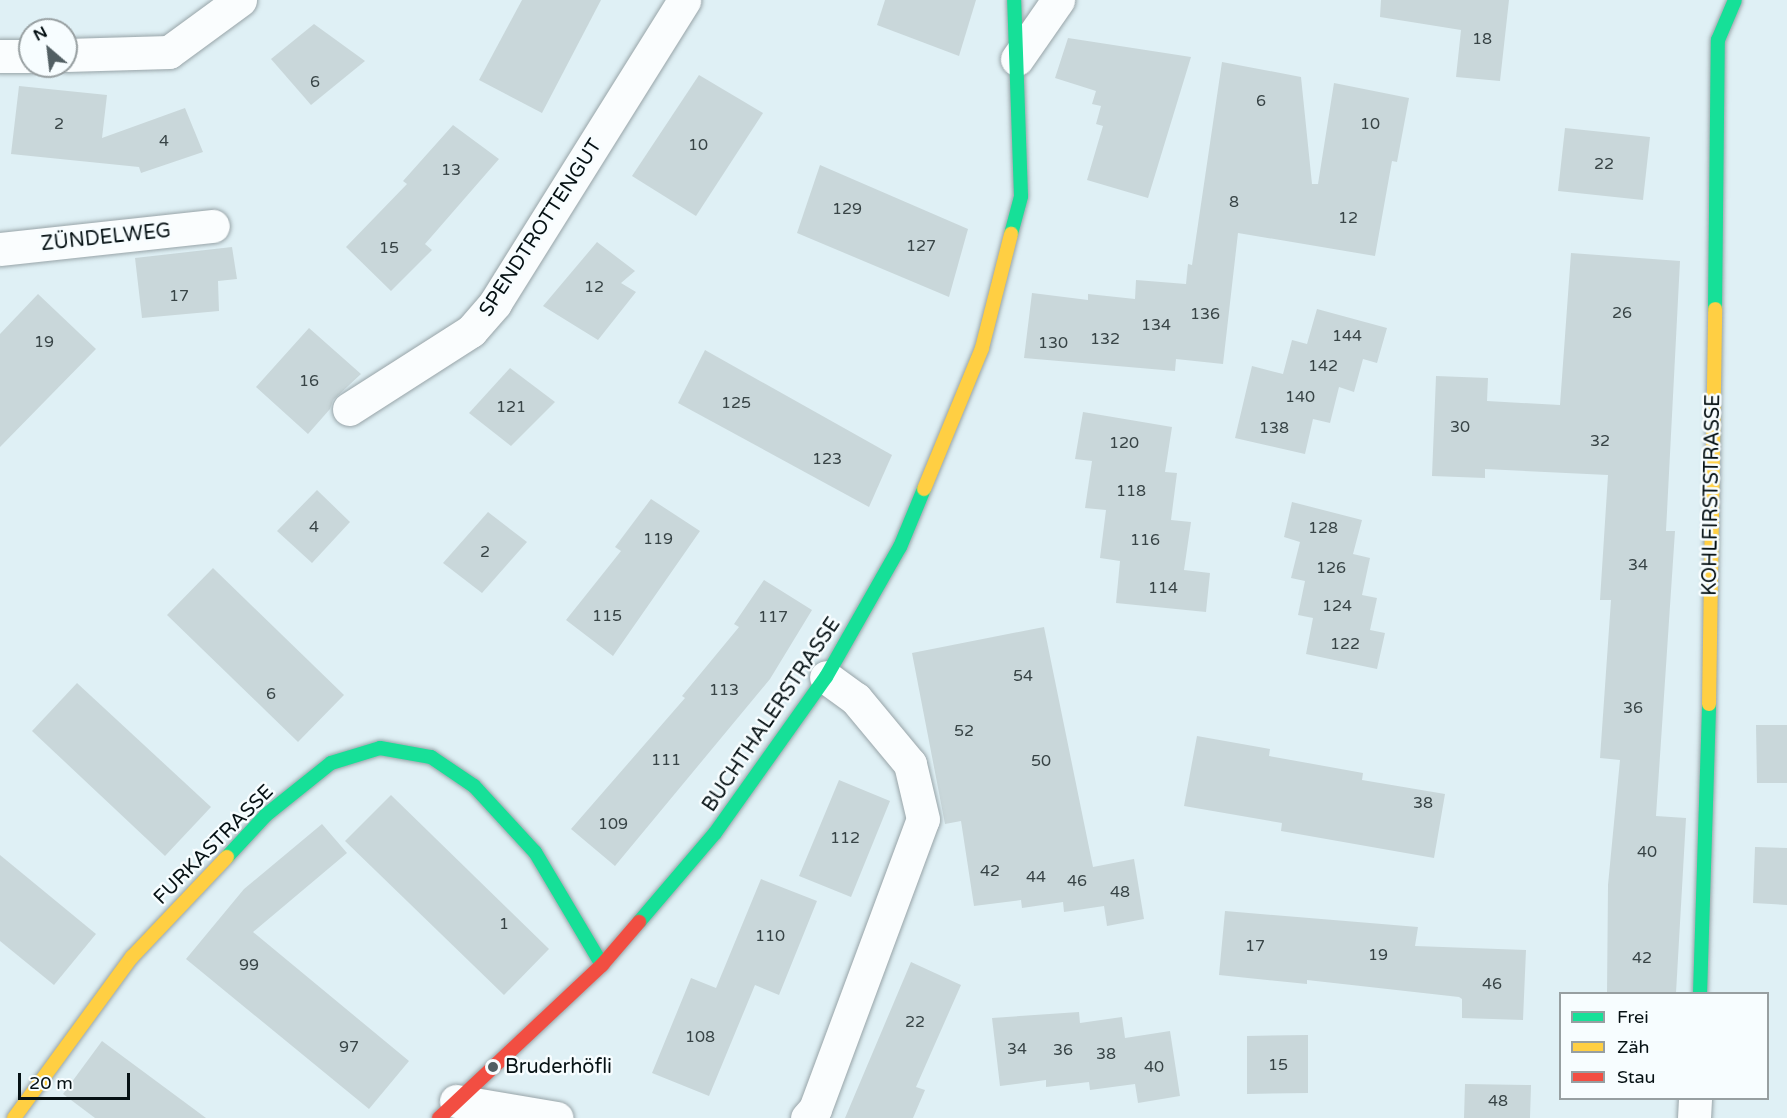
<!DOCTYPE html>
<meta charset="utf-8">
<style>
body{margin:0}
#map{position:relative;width:1787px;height:1118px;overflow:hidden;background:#dff0f5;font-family:"Varela Round",sans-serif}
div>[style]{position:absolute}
.building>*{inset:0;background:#c9d7da}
.roads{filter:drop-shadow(0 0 2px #98a4a8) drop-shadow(0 0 2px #98a4a8)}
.street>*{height:33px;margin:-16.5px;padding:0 16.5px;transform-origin:16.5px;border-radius:16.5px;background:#fafdfe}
.fast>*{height:14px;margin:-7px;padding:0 7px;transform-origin:7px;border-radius:7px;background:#16e098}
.slow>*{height:14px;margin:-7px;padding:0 7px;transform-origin:7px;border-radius:7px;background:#ffcf43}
.jam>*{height:14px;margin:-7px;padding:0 7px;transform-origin:7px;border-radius:7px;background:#f24e42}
.dots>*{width:16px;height:16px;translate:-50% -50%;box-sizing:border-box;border:3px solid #f7fdff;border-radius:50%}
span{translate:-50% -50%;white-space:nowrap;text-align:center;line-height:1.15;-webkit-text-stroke:5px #f7fdff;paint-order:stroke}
.number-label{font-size:16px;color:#384446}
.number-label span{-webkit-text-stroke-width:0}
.street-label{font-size:20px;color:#061114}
.poi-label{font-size:20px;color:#061114}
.left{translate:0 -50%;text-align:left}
.legend{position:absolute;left:1559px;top:992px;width:210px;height:108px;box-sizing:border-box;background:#f7fdff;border:2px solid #979fa1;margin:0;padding:8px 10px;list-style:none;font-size:18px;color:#061114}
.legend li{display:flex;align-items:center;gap:12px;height:30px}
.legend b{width:30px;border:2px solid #979fa1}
.north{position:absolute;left:18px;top:18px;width:60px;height:60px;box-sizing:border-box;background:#f7fdff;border:2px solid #979fa1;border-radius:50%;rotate:332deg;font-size:16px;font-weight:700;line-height:24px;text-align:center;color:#061114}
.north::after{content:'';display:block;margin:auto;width:21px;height:27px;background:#525f63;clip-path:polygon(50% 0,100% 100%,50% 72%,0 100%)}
.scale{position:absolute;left:18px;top:1073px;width:112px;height:27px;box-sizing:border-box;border:3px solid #061114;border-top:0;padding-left:8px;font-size:18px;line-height:21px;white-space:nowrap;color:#061114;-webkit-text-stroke:4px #f7fdff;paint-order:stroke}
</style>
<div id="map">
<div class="building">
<div style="clip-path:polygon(522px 0,601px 0,542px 113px,479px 80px)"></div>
<div style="clip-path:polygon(885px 0,976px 0,959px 56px,877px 25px)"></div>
<div style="clip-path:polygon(1381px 0,1509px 0,1500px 81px,1456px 77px,1461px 30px,1380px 17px)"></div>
<div style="clip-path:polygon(314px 24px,365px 61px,311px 105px,271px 59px)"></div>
<div style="clip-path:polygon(1068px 38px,1191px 57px,1148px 198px,1087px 180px,1103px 126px,1096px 124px,1101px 106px,1092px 104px,1096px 91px,1055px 78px)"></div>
<div style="clip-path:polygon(1222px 62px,1301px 77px,1312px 184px,1318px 184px,1334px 83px,1409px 98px,1397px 162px,1392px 161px,1375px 256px,1238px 233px,1223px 364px,1176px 359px,1175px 371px,1024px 358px,1032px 293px,1088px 300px,1088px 294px,1135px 299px,1136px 280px,1186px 284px,1188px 264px,1192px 265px)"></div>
<div style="clip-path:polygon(699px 75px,763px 113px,696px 216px,632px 176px)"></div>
<div style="clip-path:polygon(19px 86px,107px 95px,102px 138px,185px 108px,203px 152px,141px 173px,139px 167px,11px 154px)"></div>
<div style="clip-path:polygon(453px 125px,499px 159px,425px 244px,432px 250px,391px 291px,346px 247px,407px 184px,403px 181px)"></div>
<div style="clip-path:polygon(1565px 128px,1650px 137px,1643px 200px,1558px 191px)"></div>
<div style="clip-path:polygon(820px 165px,968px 229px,949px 297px,797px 233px)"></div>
<div style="clip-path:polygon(597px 242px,635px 271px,621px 283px,636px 292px,598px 340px,543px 306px)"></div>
<div style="clip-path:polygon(232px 247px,237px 279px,218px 281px,219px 311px,142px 318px,135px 258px)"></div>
<div style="clip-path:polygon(1571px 253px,1680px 261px,1666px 531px,1675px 531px,1656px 816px,1686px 818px,1676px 993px,1607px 993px,1608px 885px,1620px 760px,1600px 758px,1611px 600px,1600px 600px,1608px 475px,1485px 469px,1485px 478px,1432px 476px,1436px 376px,1488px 378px,1487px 401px,1560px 405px)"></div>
<div style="clip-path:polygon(38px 294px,96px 349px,0 447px,0 334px)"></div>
<div style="clip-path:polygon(1317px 309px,1387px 328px,1377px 363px,1363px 359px,1354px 392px,1339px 387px,1330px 423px,1313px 419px,1305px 454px,1235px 438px,1252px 366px,1283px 374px,1292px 340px,1307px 344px)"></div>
<div style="clip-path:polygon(309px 328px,361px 374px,333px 400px,330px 409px,308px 434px,256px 387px)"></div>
<div style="clip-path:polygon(705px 350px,892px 455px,869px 507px,678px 403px)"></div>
<div style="clip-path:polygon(510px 368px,555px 402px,511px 446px,469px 413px)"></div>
<div style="clip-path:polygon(1083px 412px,1172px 427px,1165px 472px,1177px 473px,1171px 520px,1191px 522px,1184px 570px,1210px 573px,1206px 612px,1116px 603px,1120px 561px,1100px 558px,1106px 510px,1085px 508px,1092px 461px,1075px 459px)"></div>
<div style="clip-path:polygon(317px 490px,350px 522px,312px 563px,277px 531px)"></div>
<div style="clip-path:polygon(651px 499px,700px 531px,613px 656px,566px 620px,621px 551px,615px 547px)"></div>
<div style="clip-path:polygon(1292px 502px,1362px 520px,1353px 554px,1370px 558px,1362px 595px,1377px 598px,1370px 630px,1385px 633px,1377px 669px,1306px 654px,1313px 618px,1298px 615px,1305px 581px,1291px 578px,1300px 542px,1284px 537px)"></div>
<div style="clip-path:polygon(488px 512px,527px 542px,482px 593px,443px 563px)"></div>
<div style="clip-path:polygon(213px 568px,344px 695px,298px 742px,167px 615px)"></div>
<div style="clip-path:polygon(764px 580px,812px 610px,770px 679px,615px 866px,571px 829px,685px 698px,682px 696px,739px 627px,734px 624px)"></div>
<div style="clip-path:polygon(1044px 627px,1093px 867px,1134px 859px,1144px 919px,1107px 926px,1104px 906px,1064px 912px,1063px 902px,1022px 908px,1021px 900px,974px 906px,961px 821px,945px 824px,912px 653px)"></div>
<div style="clip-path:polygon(77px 683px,211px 807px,165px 856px,32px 731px)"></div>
<div style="clip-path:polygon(1756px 725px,1787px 725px,1787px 783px,1757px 783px)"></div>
<div style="clip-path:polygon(1197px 736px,1270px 749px,1269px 756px,1363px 773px,1362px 780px,1445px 794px,1434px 858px,1281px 831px,1282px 823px,1184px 806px)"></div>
<div style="clip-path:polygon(839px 780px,890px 801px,851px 897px,799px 876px)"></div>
<div style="clip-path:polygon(391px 795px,549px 949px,504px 995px,345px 841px)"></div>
<div style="clip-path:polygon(322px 824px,347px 853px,253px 932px,409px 1061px,369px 1109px,186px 959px,244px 889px)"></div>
<div style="clip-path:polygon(1755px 847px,1787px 848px,1787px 905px,1753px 903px)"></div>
<div style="clip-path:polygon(0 855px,96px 934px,54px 985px,0 941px)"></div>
<div style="clip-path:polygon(761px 879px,817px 901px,779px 995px,755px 985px,709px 1096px,652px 1073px,691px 978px,716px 988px)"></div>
<div style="clip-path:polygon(1225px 911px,1418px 927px,1415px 946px,1526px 950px,1523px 1020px,1462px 1018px,1462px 999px,1459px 997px,1307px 980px,1307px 984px,1219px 975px)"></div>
<div style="clip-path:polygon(911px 962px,961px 985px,916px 1087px,925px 1090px,913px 1118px,845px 1118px)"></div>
<div style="clip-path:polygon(1079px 1012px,1080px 1023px,1122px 1017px,1125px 1038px,1170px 1031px,1180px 1096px,1138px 1103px,1135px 1084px,1090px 1090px,1089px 1082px,1046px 1087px,1046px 1080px,1000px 1086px,992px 1018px)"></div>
<div style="clip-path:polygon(1308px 1035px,1308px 1093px,1247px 1094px,1247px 1036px)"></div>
<div style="clip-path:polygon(102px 1041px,206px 1118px,95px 1118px,63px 1094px)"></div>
<div style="clip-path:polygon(1465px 1084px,1531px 1085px,1530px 1118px,1464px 1118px)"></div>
</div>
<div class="roads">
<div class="street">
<div style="left:66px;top:55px;width:103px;rotate:-1.7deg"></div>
<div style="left:169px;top:52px;width:88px;rotate:-36.2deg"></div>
<div style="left:0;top:56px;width:30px"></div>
<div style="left:1017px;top:59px;width:72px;rotate:-55.2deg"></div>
<div style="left:0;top:249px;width:214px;rotate:-6.2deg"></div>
<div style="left:349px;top:409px;width:145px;rotate:-32.6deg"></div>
<div style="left:471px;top:331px;width:37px;rotate:-49deg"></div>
<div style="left:495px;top:303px;width:357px;rotate:-58deg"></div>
<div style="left:456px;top:1101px;width:102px;rotate:9.6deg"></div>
<div style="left:807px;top:1118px;width:12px;rotate:-48deg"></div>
<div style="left:815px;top:1109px;width:309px;rotate:-69.6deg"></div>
<div style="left:923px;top:819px;width:57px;rotate:-103.3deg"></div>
<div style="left:910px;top:764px;width:85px;rotate:-129.7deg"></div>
<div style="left:856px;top:699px;width:37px;rotate:-144deg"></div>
<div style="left:1694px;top:1118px;width:20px;rotate:-87deg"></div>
</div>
<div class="fast">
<div style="left:1011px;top:234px;width:39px;rotate:-75deg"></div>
<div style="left:1021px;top:196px;width:196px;rotate:-92deg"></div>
<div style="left:1715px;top:309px;width:269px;rotate:-89.4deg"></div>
<div style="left:1718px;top:40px;width:43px;rotate:-67deg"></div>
<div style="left:227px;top:857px;width:57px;rotate:-47.1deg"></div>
<div style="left:266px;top:815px;width:83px;rotate:-38.7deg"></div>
<div style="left:331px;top:763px;width:51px;rotate:-17deg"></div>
<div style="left:380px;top:748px;width:52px;rotate:10deg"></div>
<div style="left:431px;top:757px;width:52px;rotate:34deg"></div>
<div style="left:474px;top:786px;width:90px;rotate:47.3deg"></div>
<div style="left:535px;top:852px;width:131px;rotate:59.3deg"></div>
<div style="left:639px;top:922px;width:117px;rotate:-49.5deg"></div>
<div style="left:715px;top:833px;width:191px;rotate:-54.6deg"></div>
<div style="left:826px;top:677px;width:150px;rotate:-60.4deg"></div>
<div style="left:900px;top:547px;width:63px;rotate:-67.5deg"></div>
<div style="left:1700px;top:994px;width:290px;rotate:-88.2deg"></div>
</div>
<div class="slow">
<div style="left:924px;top:489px;width:152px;rotate:-67.6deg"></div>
<div style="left:982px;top:348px;width:118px;rotate:-75.7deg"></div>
<div style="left:1709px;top:704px;width:395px;rotate:-89.1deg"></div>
<div style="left:14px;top:1118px;width:200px;rotate:-53.8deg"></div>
<div style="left:132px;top:957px;width:138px;rotate:-46.5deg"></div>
</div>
<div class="jam">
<div style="left:439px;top:1118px;width:224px;rotate:-43.2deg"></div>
<div style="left:602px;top:965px;width:57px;rotate:-49.3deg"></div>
</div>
</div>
<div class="dots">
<div style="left:493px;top:1067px;background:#525f63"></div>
</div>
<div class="number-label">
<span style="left:1482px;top:39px">18</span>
<span style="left:315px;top:82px">6</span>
<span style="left:1261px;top:101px">6</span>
<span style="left:59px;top:124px">2</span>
<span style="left:1370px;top:124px">10</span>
<span style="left:164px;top:141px">4</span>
<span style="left:698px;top:145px">10</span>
<span style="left:1604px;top:164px">22</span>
<span style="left:451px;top:170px">13</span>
<span style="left:1234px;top:202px">8</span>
<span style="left:847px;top:209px">129</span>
<span style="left:1348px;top:218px">12</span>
<span style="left:921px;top:246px">127</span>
<span style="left:389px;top:248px">15</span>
<span style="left:594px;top:287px">12</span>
<span style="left:179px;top:296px">17</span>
<span style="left:1622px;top:313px">26</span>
<span style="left:1205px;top:314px">136</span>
<span style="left:1156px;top:325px">134</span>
<span style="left:1347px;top:336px">144</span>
<span style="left:1105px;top:339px">132</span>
<span style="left:44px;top:342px">19</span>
<span style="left:1053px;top:343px">130</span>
<span style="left:1323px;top:366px">142</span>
<span style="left:309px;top:381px">16</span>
<span style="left:1300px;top:397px">140</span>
<span style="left:736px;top:403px">125</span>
<span style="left:511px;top:407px">121</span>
<span style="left:1460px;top:427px">30</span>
<span style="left:1274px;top:428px">138</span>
<span style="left:1600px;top:441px">32</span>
<span style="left:1124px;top:443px">120</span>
<span style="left:827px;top:459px">123</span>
<span style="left:1131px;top:491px">118</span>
<span style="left:314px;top:527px">4</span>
<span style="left:1323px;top:528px">128</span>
<span style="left:658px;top:539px">119</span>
<span style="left:1145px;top:540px">116</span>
<span style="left:485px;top:552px">2</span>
<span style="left:1638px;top:565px">34</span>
<span style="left:1331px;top:568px">126</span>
<span style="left:1163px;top:588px">114</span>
<span style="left:1337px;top:606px">124</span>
<span style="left:607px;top:616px">115</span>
<span style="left:773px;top:617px">117</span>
<span style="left:1345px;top:644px">122</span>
<span style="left:1023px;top:676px">54</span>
<span style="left:724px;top:690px">113</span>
<span style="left:271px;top:694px">6</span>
<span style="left:1633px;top:708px">36</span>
<span style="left:964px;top:731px">52</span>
<span style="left:666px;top:760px">111</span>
<span style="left:1041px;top:761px">50</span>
<span style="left:1423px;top:803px">38</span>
<span style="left:613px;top:824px">109</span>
<span style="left:845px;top:838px">112</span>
<span style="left:1647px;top:852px">40</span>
<span style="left:990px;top:871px">42</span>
<span style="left:1036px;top:877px">44</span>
<span style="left:1077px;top:881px">46</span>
<span style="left:1120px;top:892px">48</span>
<span style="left:504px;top:924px">1</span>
<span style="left:770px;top:936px">110</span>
<span style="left:1255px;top:946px">17</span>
<span style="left:1378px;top:955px">19</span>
<span style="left:1642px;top:958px">42</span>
<span style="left:249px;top:965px">99</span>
<span style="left:1492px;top:984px">46</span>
<span style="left:915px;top:1022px">22</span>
<span style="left:700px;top:1037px">108</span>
<span style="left:349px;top:1047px">97</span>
<span style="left:1017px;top:1049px">34</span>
<span style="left:1063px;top:1050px">36</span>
<span style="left:1106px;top:1054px">38</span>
<span style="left:1278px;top:1065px">15</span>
<span style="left:1154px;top:1067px">40</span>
<span style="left:1498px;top:1101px">48</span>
</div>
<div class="street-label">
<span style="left:541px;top:228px;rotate:-57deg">SPENDTROTTENGUT</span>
<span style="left:106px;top:238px;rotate:-6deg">ZÜNDELWEG</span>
<span style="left:1712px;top:495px;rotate:-89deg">KOHLFIRSTSTRASSE</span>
<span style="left:772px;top:715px;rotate:-56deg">BUCHTHALERSTRASSE</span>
<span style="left:214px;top:845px;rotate:-45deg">FURKASTRASSE</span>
</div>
<div class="poi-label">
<span class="left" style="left:505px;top:1067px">Bruderhöfli</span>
</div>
<ul class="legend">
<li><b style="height:8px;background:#16e098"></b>Frei</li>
<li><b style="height:8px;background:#ffcf43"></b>Zäh</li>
<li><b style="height:8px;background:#f24e42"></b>Stau</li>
</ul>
<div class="north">N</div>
<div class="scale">20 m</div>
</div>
